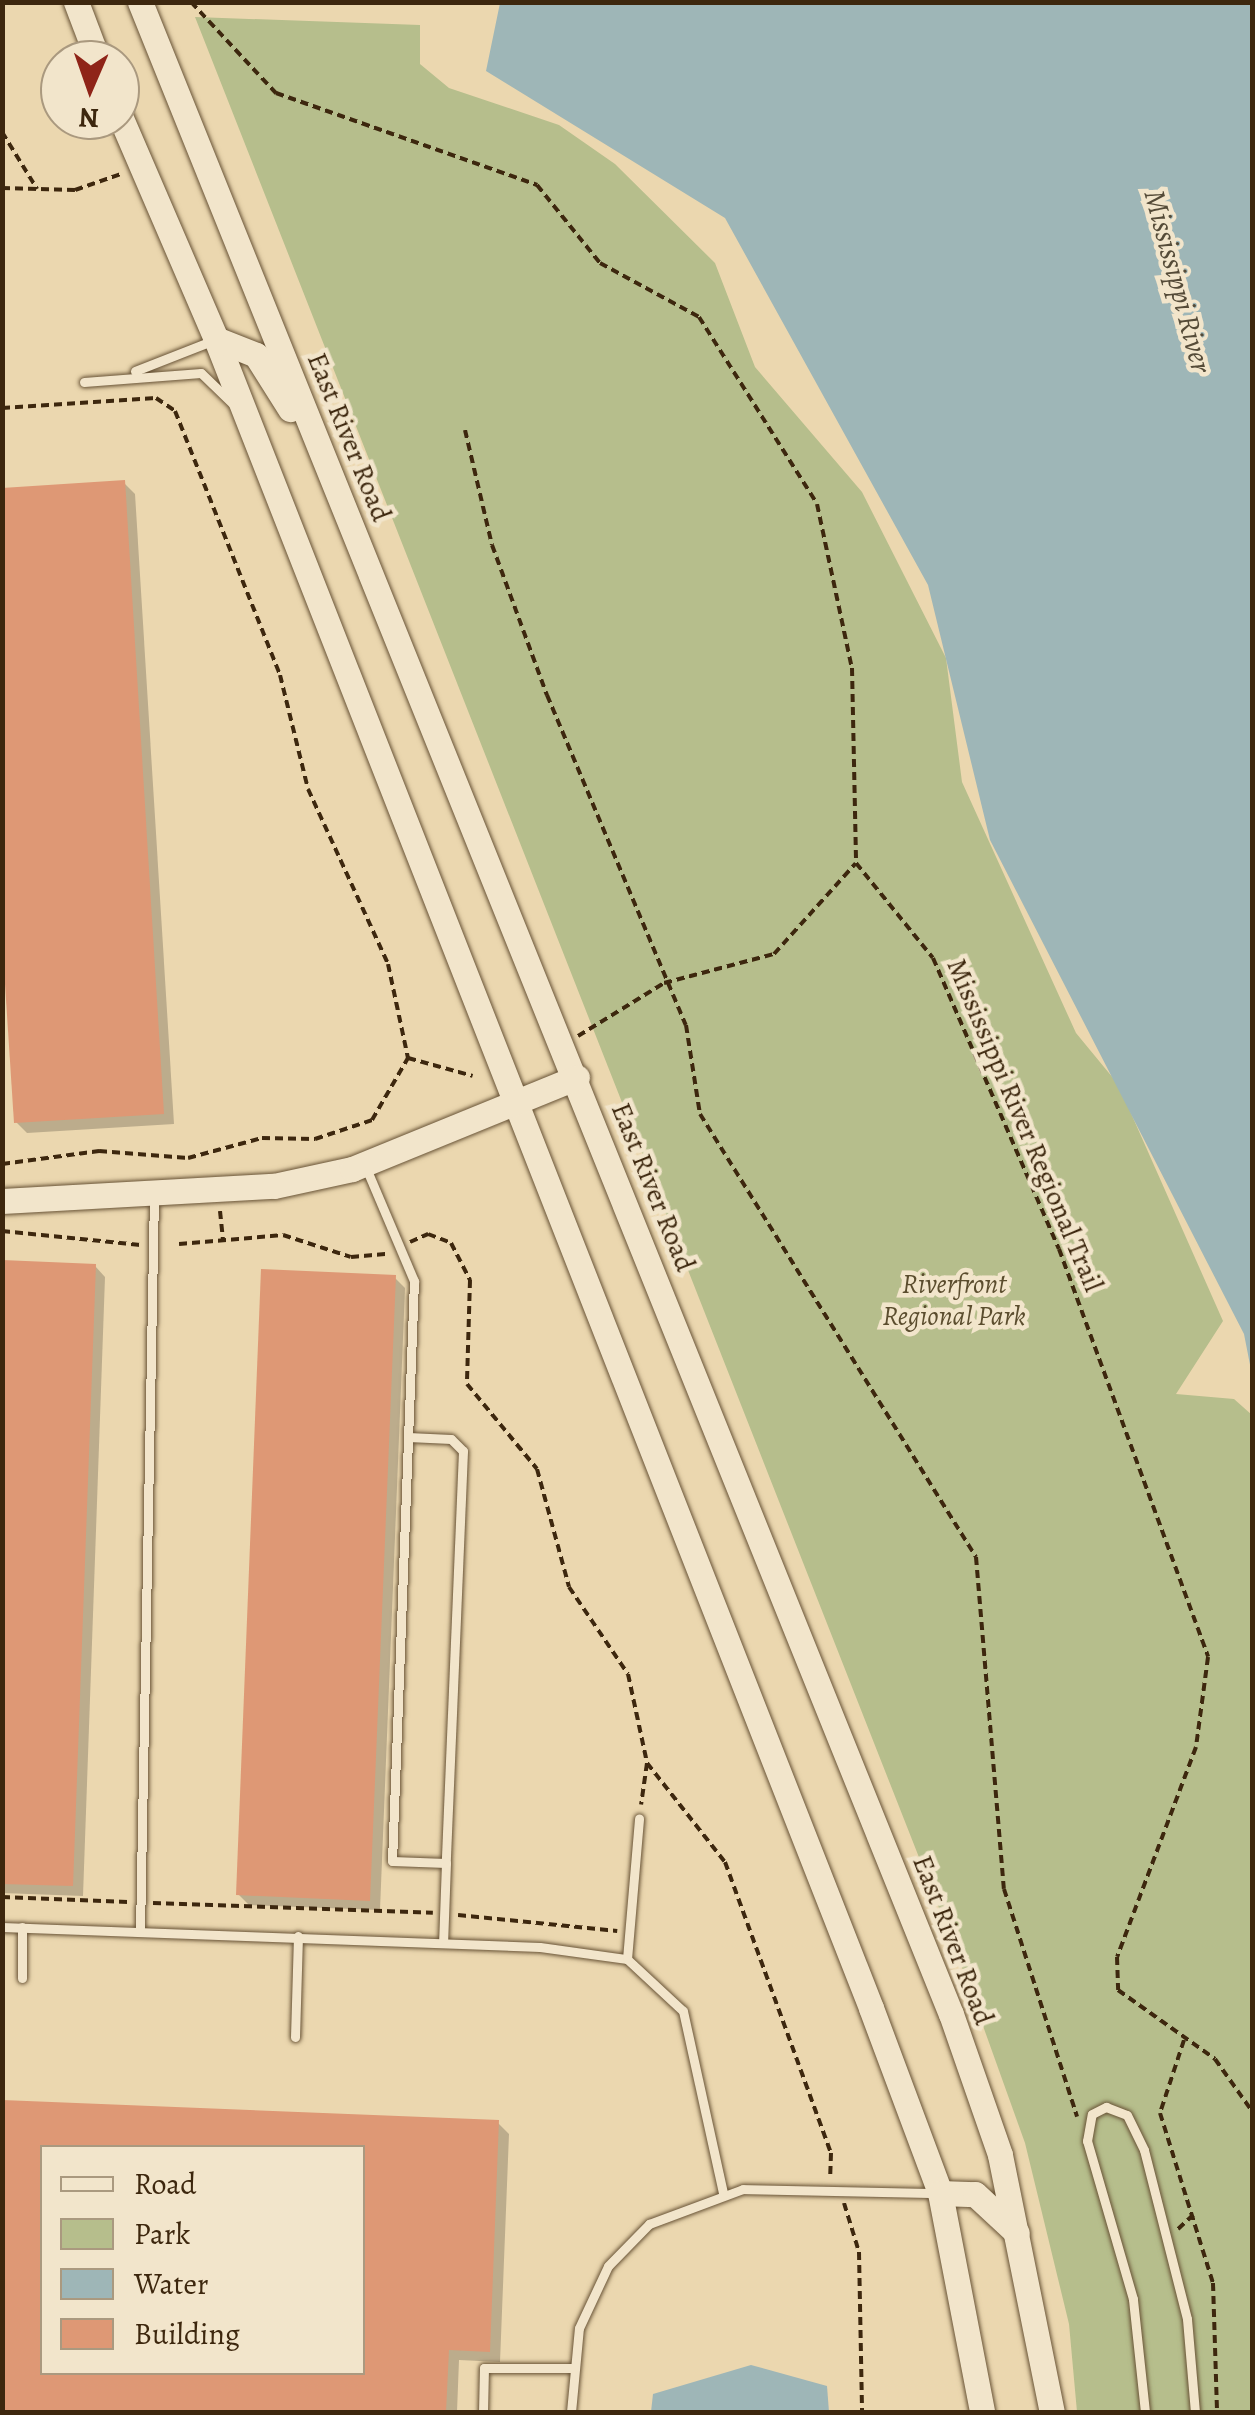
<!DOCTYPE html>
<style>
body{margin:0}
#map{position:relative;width:1255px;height:2415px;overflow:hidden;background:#ebd7af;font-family:Alegreya,serif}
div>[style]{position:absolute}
.green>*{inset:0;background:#b6be8c}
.water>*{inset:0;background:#9eb6b7}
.shadow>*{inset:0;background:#0003}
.building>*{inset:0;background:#de9875}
.path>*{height:4px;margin-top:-2px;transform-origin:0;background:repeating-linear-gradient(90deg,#3d270e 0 8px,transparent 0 13px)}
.roads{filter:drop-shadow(0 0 2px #685336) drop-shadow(0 0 2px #685336)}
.lane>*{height:9px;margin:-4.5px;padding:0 4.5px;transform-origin:4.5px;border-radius:4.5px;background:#f2e5cb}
.secondary>*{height:25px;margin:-12.5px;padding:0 12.5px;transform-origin:12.5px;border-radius:12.5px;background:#f2e5cb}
span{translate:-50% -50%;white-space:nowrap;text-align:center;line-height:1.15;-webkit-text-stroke:9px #f2e5cb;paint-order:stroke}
.street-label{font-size:28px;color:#3d270e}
.park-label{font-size:28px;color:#5b4d2e;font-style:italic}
.water-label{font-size:30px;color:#554b38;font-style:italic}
.frame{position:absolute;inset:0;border:5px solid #3d270e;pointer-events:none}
.legend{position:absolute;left:40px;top:2145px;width:325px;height:230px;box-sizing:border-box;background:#f2e5cb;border:2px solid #aa997f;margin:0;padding:12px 18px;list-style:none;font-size:30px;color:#3d270e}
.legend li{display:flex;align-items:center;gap:20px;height:50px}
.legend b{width:50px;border:2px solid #aa997f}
.north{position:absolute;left:40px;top:40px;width:100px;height:100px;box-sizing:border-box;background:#f2e5cb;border:2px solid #aa997f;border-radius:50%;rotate:182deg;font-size:28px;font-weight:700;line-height:40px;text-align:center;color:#3d270e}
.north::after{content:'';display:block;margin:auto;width:35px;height:45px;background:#8f2418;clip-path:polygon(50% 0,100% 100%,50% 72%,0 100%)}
</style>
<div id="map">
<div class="green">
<div style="clip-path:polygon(195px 17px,420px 25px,420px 64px,449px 88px,559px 125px,615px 164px,715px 263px,755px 367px,862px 492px,946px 658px,962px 782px,1076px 1033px,1118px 1084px,1223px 1321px,1176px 1394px,1234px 1399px,1252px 1415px,1252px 2412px,1077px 2412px,1069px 2324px,1025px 2143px,959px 1959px)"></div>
</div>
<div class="water">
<div style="clip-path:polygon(500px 3px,1252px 3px,1252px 1375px,1244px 1334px,990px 840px,928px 585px,725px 218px,486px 71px)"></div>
<div style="clip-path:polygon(751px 2365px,827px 2386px,829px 2412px,651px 2412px,653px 2394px)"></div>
</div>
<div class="shadow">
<div style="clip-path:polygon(124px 483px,135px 494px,174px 1124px,27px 1133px,16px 1122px)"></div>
<div style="clip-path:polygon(2px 1263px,95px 1266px,105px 1277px,83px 1896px,2px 1893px)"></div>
<div style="clip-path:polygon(395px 1278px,405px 1288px,380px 1910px,249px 1905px,238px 1894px)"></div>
<div style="clip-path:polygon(evenodd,2px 2103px,498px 2123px,509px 2134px,500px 2362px,459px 2360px,457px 2412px,2px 2412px,2px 2103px,42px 2148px,362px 2148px,362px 2372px,42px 2372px,42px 2148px)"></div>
</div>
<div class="building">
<div style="clip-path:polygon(125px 480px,164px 1114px,14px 1123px,2px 938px,2px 488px)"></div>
<div style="clip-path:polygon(2px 1260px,96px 1264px,73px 1886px,2px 1884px)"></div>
<div style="clip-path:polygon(261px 1269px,396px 1275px,370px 1901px,236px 1895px)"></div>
<div style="clip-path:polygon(evenodd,2px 2100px,499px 2120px,490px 2352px,449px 2350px,446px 2412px,2px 2412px,2px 2100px,42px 2148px,362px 2148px,362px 2372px,42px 2372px,42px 2148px)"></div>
</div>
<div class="path">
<div style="left:191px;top:2px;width:125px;rotate:47deg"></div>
<div style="left:276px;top:93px;width:277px;rotate:19.4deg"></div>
<div style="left:537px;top:185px;width:100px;rotate:51.1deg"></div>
<div style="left:600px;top:263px;width:113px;rotate:28.6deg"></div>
<div style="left:699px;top:317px;width:221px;rotate:57.7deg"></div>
<div style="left:817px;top:504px;width:168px;rotate:78deg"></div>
<div style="left:852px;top:668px;width:195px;rotate:88.8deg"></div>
<div style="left:856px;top:863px;width:122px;rotate:51deg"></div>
<div style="left:933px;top:958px;width:317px;rotate:66.6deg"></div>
<div style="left:1059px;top:1249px;width:434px;rotate:69.9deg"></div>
<div style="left:1208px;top:1657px;width:91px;rotate:97.6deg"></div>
<div style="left:1196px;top:1747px;width:224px;rotate:110.6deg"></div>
<div style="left:1117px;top:1957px;width:33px;rotate:88deg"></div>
<div style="left:1118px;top:1990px;width:119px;rotate:35.4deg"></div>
<div style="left:1215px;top:2059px;width:64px;rotate:54.6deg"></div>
<div style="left:2px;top:132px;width:67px;rotate:58.4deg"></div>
<div style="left:2px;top:188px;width:73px;rotate:1.6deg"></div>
<div style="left:75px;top:190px;width:49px;rotate:-19.2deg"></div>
<div style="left:2px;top:408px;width:154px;rotate:-3.7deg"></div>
<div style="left:156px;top:398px;width:23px;rotate:34deg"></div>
<div style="left:175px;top:411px;width:284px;rotate:68.3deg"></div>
<div style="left:280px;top:675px;width:117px;rotate:76.2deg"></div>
<div style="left:308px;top:789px;width:192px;rotate:65.4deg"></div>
<div style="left:388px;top:964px;width:96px;rotate:78deg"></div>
<div style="left:465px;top:430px;width:118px;rotate:76.8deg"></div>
<div style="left:492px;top:545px;width:160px;rotate:69.9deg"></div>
<div style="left:547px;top:695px;width:358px;rotate:67.2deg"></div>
<div style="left:686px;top:1025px;width:90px;rotate:81.1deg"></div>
<div style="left:700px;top:1114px;width:522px;rotate:58.08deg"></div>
<div style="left:976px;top:1557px;width:333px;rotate:85.2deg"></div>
<div style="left:1004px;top:1889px;width:239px;rotate:72.2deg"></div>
<div style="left:578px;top:1036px;width:101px;rotate:-31.6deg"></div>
<div style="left:664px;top:983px;width:114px;rotate:-14.8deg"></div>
<div style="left:774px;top:954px;width:122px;rotate:-48deg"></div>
<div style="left:2px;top:1164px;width:98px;rotate:-7.6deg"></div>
<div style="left:99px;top:1151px;width:89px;rotate:4.5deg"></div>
<div style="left:188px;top:1158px;width:77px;rotate:-15.1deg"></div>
<div style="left:262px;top:1138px;width:53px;rotate:1.1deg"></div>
<div style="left:315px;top:1139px;width:60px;rotate:-18.4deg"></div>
<div style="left:372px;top:1120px;width:72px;rotate:-59.9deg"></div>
<div style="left:408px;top:1058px;width:67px;rotate:15.5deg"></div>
<div style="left:220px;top:1211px;width:30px;rotate:84deg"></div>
<div style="left:2px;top:1231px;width:139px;rotate:5.8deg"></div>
<div style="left:410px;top:1242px;width:20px;rotate:-24deg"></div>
<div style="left:428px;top:1234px;width:25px;rotate:21deg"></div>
<div style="left:451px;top:1243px;width:42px;rotate:62.8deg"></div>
<div style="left:470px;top:1280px;width:104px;rotate:91.7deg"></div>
<div style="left:467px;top:1384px;width:110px;rotate:50.5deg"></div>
<div style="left:537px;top:1469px;width:122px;rotate:74.8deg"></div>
<div style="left:569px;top:1587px;width:105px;rotate:55.9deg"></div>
<div style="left:628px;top:1674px;width:91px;rotate:77.9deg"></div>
<div style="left:647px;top:1763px;width:42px;rotate:98.1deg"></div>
<div style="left:179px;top:1244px;width:104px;rotate:-4.9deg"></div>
<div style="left:283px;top:1235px;width:71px;rotate:17.9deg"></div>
<div style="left:351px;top:1257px;width:37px;rotate:-5deg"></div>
<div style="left:647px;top:1763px;width:126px;rotate:51.8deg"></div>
<div style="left:725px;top:1862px;width:310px;rotate:70deg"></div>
<div style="left:831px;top:2153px;width:24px;rotate:92deg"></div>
<div style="left:2px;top:1897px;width:126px;rotate:2.3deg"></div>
<div style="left:153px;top:1903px;width:280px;rotate:2deg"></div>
<div style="left:458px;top:1915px;width:160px;rotate:5.7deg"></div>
<div style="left:1184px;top:2040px;width:77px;rotate:108.2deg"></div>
<div style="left:1160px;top:2113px;width:178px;rotate:72.7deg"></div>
<div style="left:1213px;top:2283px;width:129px;rotate:88.2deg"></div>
<div style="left:844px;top:2203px;width:51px;rotate:73deg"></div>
<div style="left:859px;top:2252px;width:160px;rotate:88.9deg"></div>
<div style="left:1178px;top:2229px;width:21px;rotate:-43deg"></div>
</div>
<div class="roads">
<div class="lane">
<div style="left:135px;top:371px;width:85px;rotate:-21.4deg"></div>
<div style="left:84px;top:382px;width:117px;rotate:-4.4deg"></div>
<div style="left:201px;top:373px;width:45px;rotate:44.1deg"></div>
<div style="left:366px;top:1168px;width:123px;rotate:67deg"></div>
<div style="left:414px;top:1281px;width:580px;rotate:92.17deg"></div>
<div style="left:392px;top:1861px;width:54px;rotate:2.1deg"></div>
<div style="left:446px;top:1863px;width:80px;rotate:92.1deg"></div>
<div style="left:408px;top:1437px;width:43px;rotate:2.7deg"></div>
<div style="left:451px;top:1439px;width:17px;rotate:45deg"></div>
<div style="left:463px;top:1451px;width:412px;rotate:92.4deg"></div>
<div style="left:2px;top:1927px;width:538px;rotate:2.13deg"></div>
<div style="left:540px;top:1947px;width:88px;rotate:7.9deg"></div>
<div style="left:627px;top:1959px;width:76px;rotate:42.9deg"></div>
<div style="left:683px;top:2011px;width:186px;rotate:77.6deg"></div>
<div style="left:140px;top:1931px;width:736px;rotate:-88.91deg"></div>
<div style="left:627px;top:1959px;width:141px;rotate:-85.1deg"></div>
<div style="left:22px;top:1978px;width:51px;rotate:-90deg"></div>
<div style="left:295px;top:2037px;width:101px;rotate:-88.3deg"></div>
<div style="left:483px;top:2412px;width:44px;rotate:-88.7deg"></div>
<div style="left:484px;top:2368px;width:89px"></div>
<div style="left:571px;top:2412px;width:84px;rotate:-84.6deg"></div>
<div style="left:579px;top:2328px;width:68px;rotate:-64.9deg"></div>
<div style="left:608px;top:2266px;width:59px;rotate:-45.7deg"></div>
<div style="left:649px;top:2224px;width:100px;rotate:-20.4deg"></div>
<div style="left:743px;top:2189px;width:194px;rotate:1.2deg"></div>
<div style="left:1145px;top:2412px;width:114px;rotate:-96.1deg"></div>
<div style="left:1133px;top:2299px;width:165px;rotate:-106.2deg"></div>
<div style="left:1087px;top:2141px;width:27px;rotate:-80deg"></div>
<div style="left:1092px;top:2114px;width:16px;rotate:-27deg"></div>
<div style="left:1106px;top:2107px;width:22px;rotate:21deg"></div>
<div style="left:1127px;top:2115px;width:39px;rotate:64deg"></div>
<div style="left:1144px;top:2150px;width:174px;rotate:75.7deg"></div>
<div style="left:1187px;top:2319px;width:93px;rotate:85.1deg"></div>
</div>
<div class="secondary">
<div style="left:76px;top:2px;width:62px;rotate:69.2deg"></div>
<div style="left:140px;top:2px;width:2169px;rotate:68.05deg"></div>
<div style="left:951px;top:2014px;width:149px;rotate:70.8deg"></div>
<div style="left:1000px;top:2155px;width:262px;rotate:78.6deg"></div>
<div style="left:120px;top:116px;width:243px;rotate:66.7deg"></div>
<div style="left:216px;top:339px;width:1793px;rotate:68.57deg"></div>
<div style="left:871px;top:2008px;width:197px;rotate:69.5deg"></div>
<div style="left:940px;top:2193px;width:223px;rotate:79.1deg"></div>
<div style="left:216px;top:339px;width:43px;rotate:21.8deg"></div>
<div style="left:256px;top:355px;width:64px;rotate:57.8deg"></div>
<div style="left:2px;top:1201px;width:272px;rotate:-3.2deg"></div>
<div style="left:274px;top:1186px;width:80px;rotate:-12.3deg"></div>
<div style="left:352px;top:1169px;width:243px;rotate:-22.2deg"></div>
<div style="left:940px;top:2193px;width:35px;rotate:2deg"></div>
<div style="left:975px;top:2194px;width:57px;rotate:42.9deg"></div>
</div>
</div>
<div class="street-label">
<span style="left:349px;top:437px;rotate:68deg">East River Road</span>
<span style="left:1025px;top:1125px;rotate:67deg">Mississippi River Regional Trail</span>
<span style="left:653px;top:1187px;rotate:68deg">East River Road</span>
<span style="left:953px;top:1940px;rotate:69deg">East River Road</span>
</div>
<div class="park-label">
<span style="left:954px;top:1300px">Riverfront<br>Regional Park</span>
</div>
<div class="water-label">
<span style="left:1178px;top:281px;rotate:75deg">Mississippi River</span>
</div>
<div class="frame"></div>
<ul class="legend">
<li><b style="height:12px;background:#f2e5cb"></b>Road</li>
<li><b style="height:28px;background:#b6be8c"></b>Park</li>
<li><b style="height:28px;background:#9eb6b7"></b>Water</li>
<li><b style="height:28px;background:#de9875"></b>Building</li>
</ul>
<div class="north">N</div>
</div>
